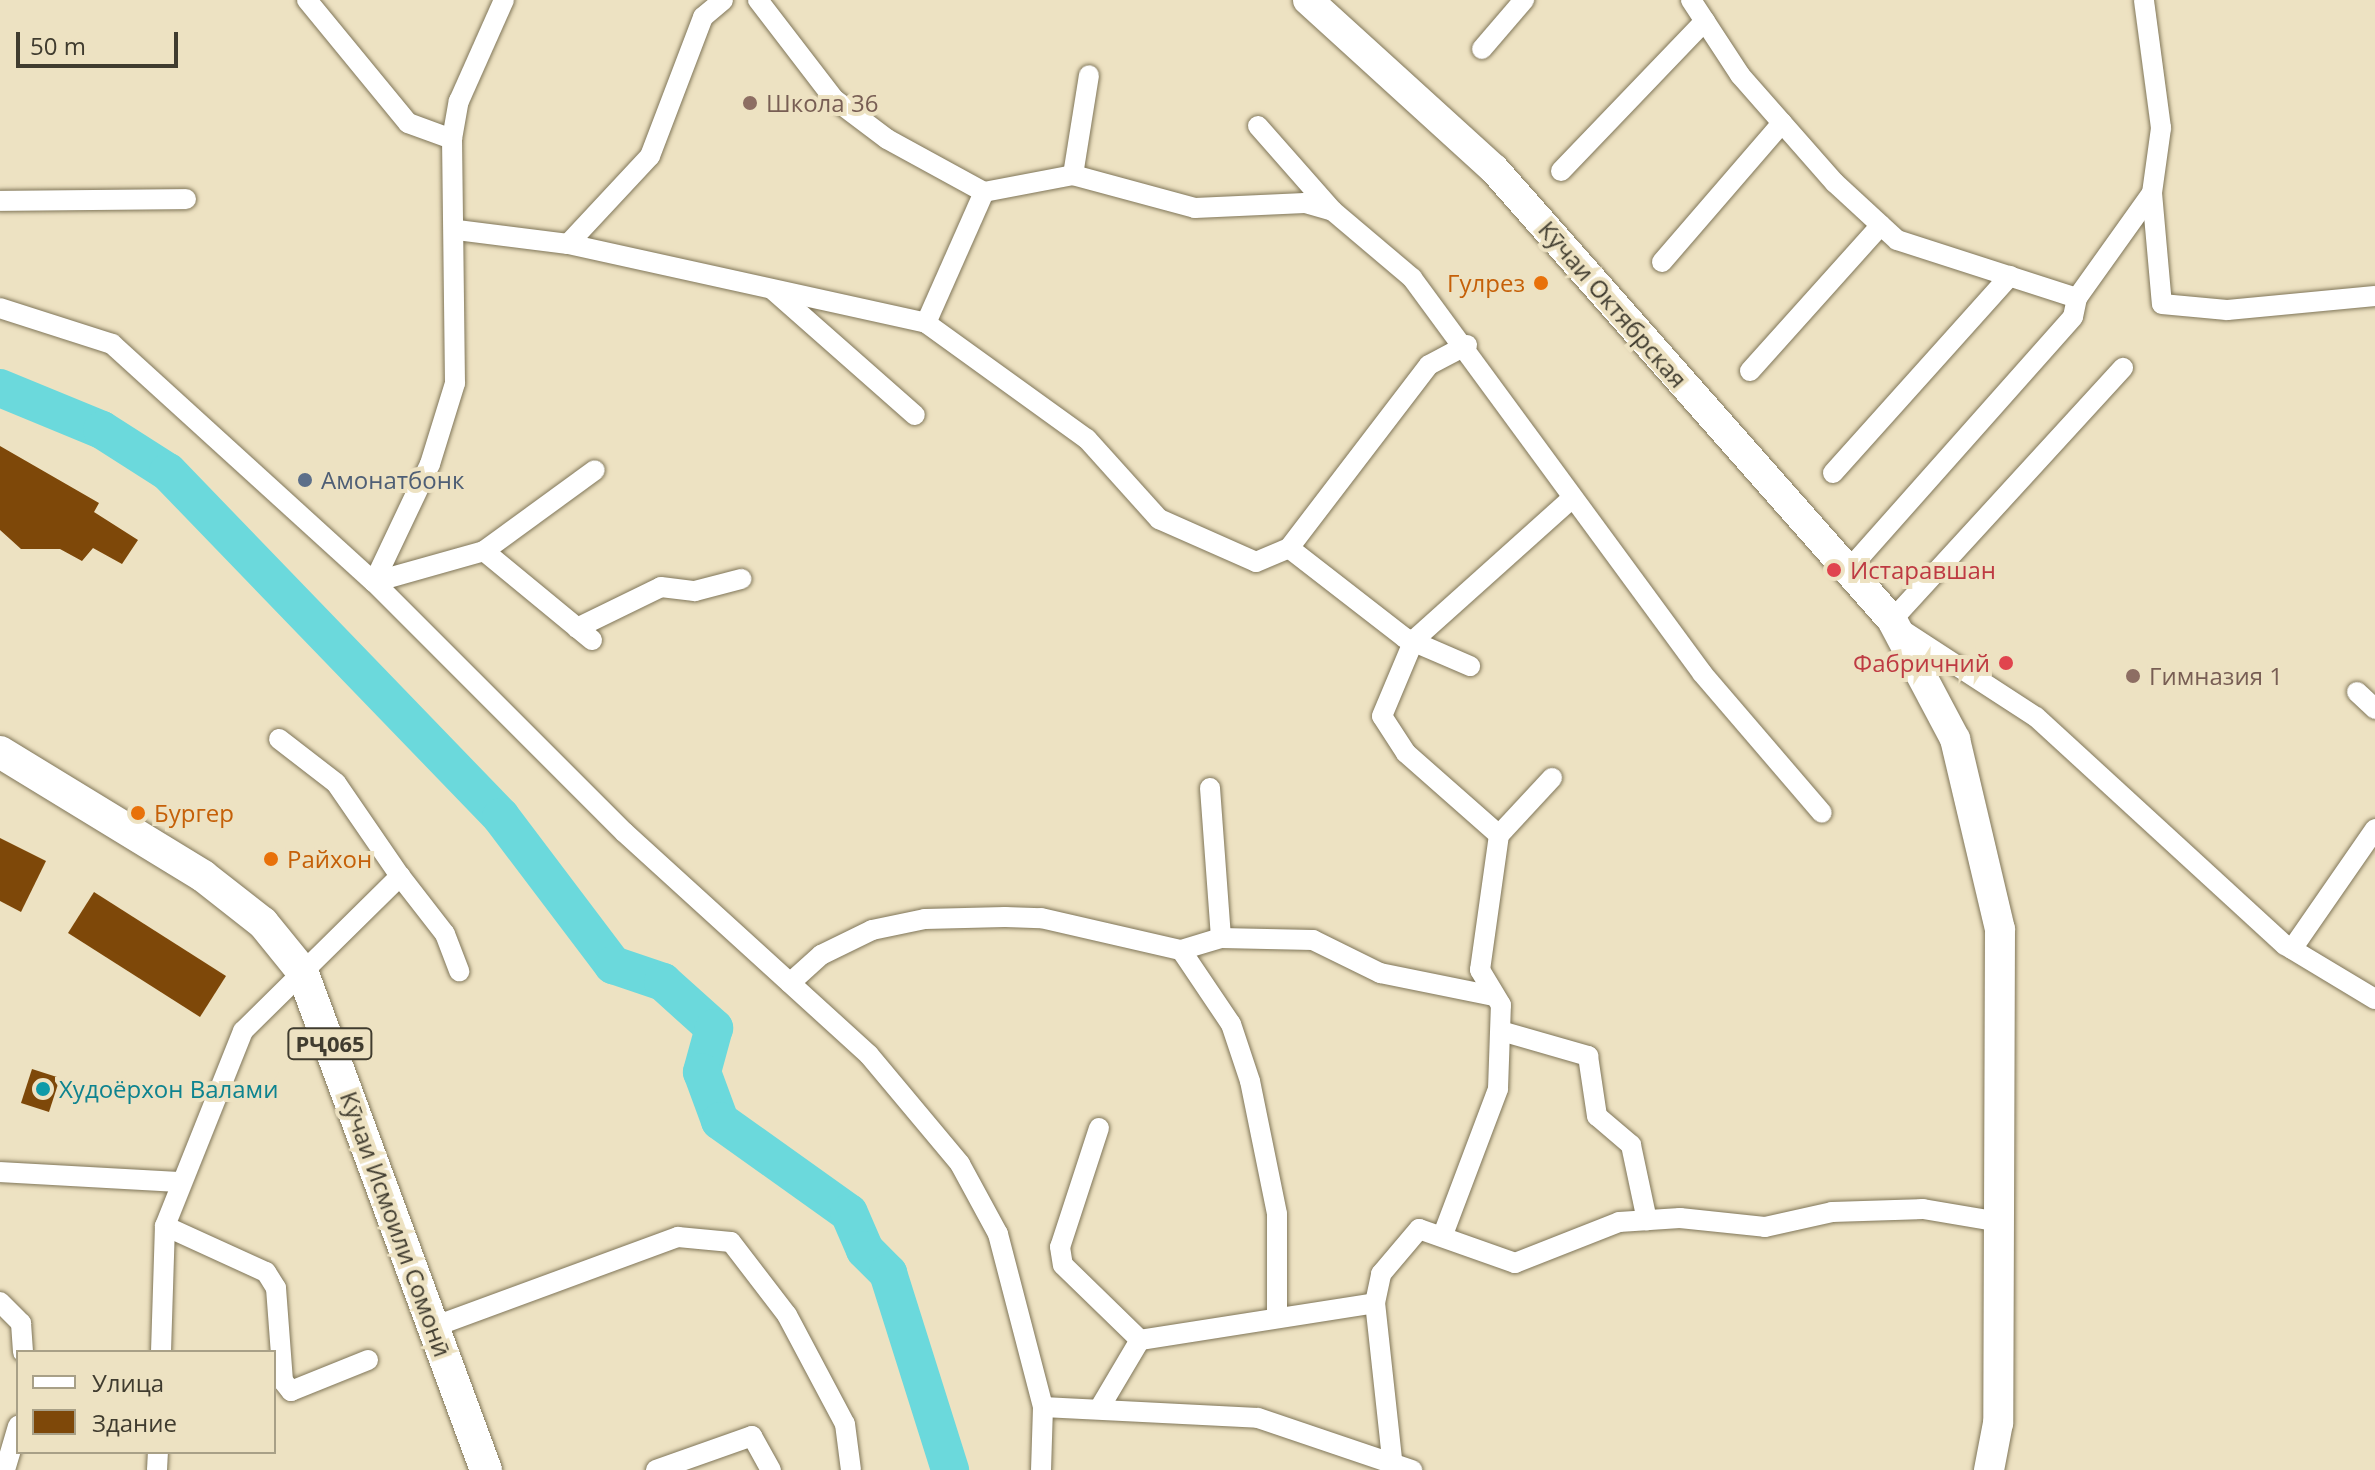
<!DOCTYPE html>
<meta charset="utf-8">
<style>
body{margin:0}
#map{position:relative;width:2375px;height:1470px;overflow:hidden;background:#ede2c2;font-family:"Open Sans",sans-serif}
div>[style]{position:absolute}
.river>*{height:38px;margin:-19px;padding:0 19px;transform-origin:19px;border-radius:19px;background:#6bd9dc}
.building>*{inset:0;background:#7e4809}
.roads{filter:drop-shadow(0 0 2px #807659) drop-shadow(0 0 2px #807659)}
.minor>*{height:20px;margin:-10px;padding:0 10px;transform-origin:10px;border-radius:10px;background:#fff}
.secondary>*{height:30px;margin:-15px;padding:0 15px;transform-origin:15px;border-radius:15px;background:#fff}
.primary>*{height:32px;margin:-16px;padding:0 16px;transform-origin:16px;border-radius:16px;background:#fff}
.dots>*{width:22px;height:22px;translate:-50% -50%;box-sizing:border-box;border:4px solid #ede2c2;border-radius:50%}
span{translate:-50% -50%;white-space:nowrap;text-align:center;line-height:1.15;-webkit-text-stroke:8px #ede2c2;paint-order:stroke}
.shield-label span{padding:2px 6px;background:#ede2c2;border:2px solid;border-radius:6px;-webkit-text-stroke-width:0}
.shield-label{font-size:22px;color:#403c2f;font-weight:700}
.education-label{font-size:24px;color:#785e54}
.left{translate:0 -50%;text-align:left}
.food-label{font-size:24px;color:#c56008}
.right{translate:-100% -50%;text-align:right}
.street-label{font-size:24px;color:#403c2f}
.service-label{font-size:24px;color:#4e5e75}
.health-label{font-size:24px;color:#be3a42}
.culture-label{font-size:24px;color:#0d838f}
.legend{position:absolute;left:16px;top:1350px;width:260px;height:104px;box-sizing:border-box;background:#ede2c2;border:2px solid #a8a087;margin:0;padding:10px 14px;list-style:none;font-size:24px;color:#403c2f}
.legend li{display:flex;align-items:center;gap:16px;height:40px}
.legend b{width:40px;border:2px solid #a8a087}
.scale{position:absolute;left:16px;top:32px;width:162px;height:36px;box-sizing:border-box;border:4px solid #403c2f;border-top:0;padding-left:10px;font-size:24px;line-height:28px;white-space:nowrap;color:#403c2f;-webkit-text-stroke:6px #ede2c2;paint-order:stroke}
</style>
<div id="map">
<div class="river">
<div style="left:0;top:388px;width:110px;rotate:22.4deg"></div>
<div style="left:102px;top:430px;width:78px;rotate:32.5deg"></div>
<div style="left:168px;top:472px;width:479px;rotate:46deg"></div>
<div style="left:501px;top:817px;width:186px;rotate:52.9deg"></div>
<div style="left:613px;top:965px;width:53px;rotate:18.8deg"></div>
<div style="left:663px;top:982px;width:69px;rotate:42deg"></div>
<div style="left:714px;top:1028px;width:46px;rotate:105.3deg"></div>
<div style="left:702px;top:1072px;width:52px;rotate:69.8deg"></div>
<div style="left:720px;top:1121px;width:158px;rotate:35.5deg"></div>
<div style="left:849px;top:1213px;width:40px;rotate:66.6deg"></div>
<div style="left:865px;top:1250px;width:33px;rotate:45deg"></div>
<div style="left:888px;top:1273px;width:207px;rotate:72.5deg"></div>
</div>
<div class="building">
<div style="clip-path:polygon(0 446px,99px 503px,94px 512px,138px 540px,122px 564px,93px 548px,82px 561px,60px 549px,21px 549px,10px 539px,0 530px)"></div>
<div style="clip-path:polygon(0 838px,46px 861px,21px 912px,0 901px)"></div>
<div style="clip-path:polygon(94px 892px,226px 976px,200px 1017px,68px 933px)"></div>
<div style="clip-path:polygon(32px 1069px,60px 1078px,49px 1112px,21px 1103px)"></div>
</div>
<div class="roads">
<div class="minor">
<div style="left:307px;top:0;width:159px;rotate:50.6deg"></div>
<div style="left:408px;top:123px;width:47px;rotate:20deg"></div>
<div style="left:758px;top:0;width:125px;rotate:52.5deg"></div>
<div style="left:834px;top:99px;width:66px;rotate:37deg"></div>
<div style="left:887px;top:139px;width:111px;rotate:28.7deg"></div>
<div style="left:984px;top:192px;width:91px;rotate:-10.8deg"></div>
<div style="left:1073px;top:175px;width:126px;rotate:15.1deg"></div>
<div style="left:1195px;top:208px;width:110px;rotate:-2.6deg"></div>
<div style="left:1305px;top:203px;width:29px;rotate:16deg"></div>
<div style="left:1333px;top:211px;width:104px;rotate:40.3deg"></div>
<div style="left:1412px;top:278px;width:490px;rotate:53.7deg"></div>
<div style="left:1702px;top:673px;width:184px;rotate:49.4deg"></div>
<div style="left:1691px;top:0;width:90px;rotate:56.8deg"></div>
<div style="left:1740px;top:75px;width:144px;rotate:48.7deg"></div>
<div style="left:1835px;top:183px;width:84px;rotate:42.6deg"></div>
<div style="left:1897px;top:240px;width:189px;rotate:17.9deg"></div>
<div style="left:2077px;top:298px;width:19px;rotate:102deg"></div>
<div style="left:2073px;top:317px;width:339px;rotate:131.6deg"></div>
<div style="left:1482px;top:49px;width:65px;rotate:-49.4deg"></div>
<div style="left:1258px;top:126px;width:113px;rotate:48.6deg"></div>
<div style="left:1561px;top:171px;width:208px;rotate:-46.2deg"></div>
<div style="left:1073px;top:175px;width:101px;rotate:-80.9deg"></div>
<div style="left:2152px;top:193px;width:111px;rotate:84.9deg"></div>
<div style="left:2162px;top:304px;width:65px;rotate:5.3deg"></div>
<div style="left:2227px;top:310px;width:149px;rotate:-5.4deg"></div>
<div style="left:0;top:201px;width:186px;rotate:-0.6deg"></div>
<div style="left:457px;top:230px;width:112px;rotate:7.2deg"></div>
<div style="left:568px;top:244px;width:120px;rotate:-47deg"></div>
<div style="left:650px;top:156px;width:149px;rotate:-69.1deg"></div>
<div style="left:703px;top:17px;width:26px;rotate:-40deg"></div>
<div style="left:568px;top:244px;width:367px;rotate:12.4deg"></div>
<div style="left:926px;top:323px;width:198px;rotate:35.8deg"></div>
<div style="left:1087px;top:439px;width:108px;rotate:48deg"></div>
<div style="left:1159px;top:519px;width:106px;rotate:23.9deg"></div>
<div style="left:1256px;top:562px;width:36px;rotate:-23deg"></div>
<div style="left:1289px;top:548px;width:147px;rotate:37.8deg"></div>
<div style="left:1405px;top:638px;width:71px;rotate:23.3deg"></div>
<div style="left:1662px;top:262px;width:184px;rotate:-49.2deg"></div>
<div style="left:773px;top:290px;width:189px;rotate:41.4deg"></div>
<div style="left:2077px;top:298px;width:129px;rotate:-54.5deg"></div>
<div style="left:2152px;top:193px;width:66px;rotate:-82.1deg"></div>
<div style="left:2161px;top:128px;width:129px;rotate:-97.6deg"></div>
<div style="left:0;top:308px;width:118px;rotate:17.8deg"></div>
<div style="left:112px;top:344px;width:354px;rotate:42.3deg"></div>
<div style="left:374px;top:582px;width:354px;rotate:45deg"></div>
<div style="left:624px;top:832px;width:331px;rotate:42.3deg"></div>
<div style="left:869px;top:1055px;width:142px;rotate:50.1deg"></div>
<div style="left:960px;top:1164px;width:80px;rotate:61.5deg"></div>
<div style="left:998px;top:1234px;width:179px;rotate:75.4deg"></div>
<div style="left:1043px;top:1407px;width:63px;rotate:91.8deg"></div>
<div style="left:926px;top:323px;width:143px;rotate:-66.1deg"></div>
<div style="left:1750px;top:371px;width:196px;rotate:-48.1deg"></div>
<div style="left:1833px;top:473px;width:265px;rotate:-48.1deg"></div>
<div style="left:1289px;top:548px;width:230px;rotate:-52.6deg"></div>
<div style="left:1429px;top:365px;width:43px;rotate:-27.8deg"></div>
<div style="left:484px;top:551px;width:140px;rotate:39.5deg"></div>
<div style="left:374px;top:582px;width:131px;rotate:-64.6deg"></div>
<div style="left:430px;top:464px;width:85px;rotate:-72.8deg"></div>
<div style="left:455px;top:383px;width:244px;rotate:-90.7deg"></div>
<div style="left:452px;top:139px;width:39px;rotate:-80deg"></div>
<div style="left:459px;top:101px;width:111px;rotate:-66deg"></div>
<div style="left:374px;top:582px;width:114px;rotate:-15.7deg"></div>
<div style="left:484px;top:551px;width:137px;rotate:-36.1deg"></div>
<div style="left:1892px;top:620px;width:342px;rotate:-47.5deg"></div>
<div style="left:577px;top:628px;width:93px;rotate:-26deg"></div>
<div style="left:661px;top:587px;width:34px;rotate:7deg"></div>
<div style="left:695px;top:591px;width:48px;rotate:-14.6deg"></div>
<div style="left:1899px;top:628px;width:163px;rotate:33deg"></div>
<div style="left:2036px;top:717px;width:338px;rotate:42.5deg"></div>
<div style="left:2285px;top:945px;width:105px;rotate:31deg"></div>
<div style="left:2357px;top:692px;width:25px;rotate:43deg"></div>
<div style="left:279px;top:739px;width:72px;rotate:37.7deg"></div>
<div style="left:336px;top:783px;width:113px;rotate:55.5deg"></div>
<div style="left:1210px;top:788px;width:150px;rotate:85.8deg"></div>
<div style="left:1499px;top:835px;width:78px;rotate:-47.1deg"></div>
<div style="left:2292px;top:949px;width:146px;rotate:-55.3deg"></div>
<div style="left:1181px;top:950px;width:89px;rotate:56deg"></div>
<div style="left:1231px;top:1024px;width:60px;rotate:71.6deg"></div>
<div style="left:1250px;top:1081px;width:136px;rotate:78.5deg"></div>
<div style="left:1277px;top:1214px;width:104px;rotate:90deg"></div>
<div style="left:790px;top:983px;width:42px;rotate:-42.1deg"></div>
<div style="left:821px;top:955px;width:57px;rotate:-26.1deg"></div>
<div style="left:872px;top:930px;width:54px;rotate:-11.7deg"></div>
<div style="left:925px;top:919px;width:80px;rotate:-1.4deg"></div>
<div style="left:1005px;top:917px;width:36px;rotate:2deg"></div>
<div style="left:1041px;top:918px;width:144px;rotate:12.9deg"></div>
<div style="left:1181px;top:950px;width:42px;rotate:-16.7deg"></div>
<div style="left:1221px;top:938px;width:92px;rotate:1.2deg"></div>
<div style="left:1313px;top:940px;width:75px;rotate:26.2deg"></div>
<div style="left:1380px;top:973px;width:116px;rotate:11.4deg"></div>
<div style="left:1501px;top:1031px;width:91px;rotate:16deg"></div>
<div style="left:1588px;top:1056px;width:61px;rotate:81.5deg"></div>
<div style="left:1597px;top:1116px;width:45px;rotate:40.5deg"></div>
<div style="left:1631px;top:1145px;width:77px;rotate:78deg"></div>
<div style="left:1099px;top:1128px;width:125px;rotate:108.1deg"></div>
<div style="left:1060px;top:1247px;width:18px;rotate:81deg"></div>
<div style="left:1063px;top:1265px;width:107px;rotate:44.2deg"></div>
<div style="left:0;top:1172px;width:178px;rotate:3.2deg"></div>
<div style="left:165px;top:1226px;width:111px;rotate:24.5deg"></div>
<div style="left:266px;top:1272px;width:19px;rotate:58deg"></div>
<div style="left:276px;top:1288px;width:93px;rotate:85.7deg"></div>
<div style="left:283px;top:1381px;width:13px;rotate:51deg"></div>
<div style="left:291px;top:1391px;width:83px;rotate:-21.9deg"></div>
<div style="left:1444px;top:1232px;width:153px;rotate:-69.3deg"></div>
<div style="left:1498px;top:1089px;width:84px;rotate:-88deg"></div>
<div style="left:1501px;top:1005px;width:41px;rotate:-121deg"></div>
<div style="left:1480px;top:970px;width:136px;rotate:-82deg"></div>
<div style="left:1499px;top:835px;width:124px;rotate:-138.6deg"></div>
<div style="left:1406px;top:753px;width:44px;rotate:-123deg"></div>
<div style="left:1382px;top:716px;width:82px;rotate:-67.2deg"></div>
<div style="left:1414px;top:640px;width:212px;rotate:-41.9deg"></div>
<div style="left:0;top:1302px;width:30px;rotate:45deg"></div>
<div style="left:21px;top:1323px;width:29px;rotate:86deg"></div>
<div style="left:433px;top:1327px;width:261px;rotate:-20.2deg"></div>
<div style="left:678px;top:1237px;width:53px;rotate:5.4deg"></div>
<div style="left:731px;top:1242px;width:92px;rotate:52.5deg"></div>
<div style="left:787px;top:1315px;width:123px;rotate:62deg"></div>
<div style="left:845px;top:1424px;width:46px;rotate:82.6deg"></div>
<div style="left:161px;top:1352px;width:126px;rotate:-88.2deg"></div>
<div style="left:165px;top:1226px;width:210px;rotate:-68.2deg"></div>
<div style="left:243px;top:1031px;width:221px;rotate:-44.6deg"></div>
<div style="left:400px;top:876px;width:73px;rotate:52.2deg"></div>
<div style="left:445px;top:934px;width:40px;rotate:69deg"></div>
<div style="left:1043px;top:1407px;width:215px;rotate:2.9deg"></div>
<div style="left:1258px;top:1418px;width:163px;rotate:18.7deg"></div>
<div style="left:1099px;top:1409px;width:80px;rotate:-59.3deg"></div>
<div style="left:1140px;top:1340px;width:238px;rotate:-8.9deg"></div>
<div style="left:1393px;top:1468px;width:166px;rotate:-96.2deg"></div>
<div style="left:1375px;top:1303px;width:30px;rotate:-78deg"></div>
<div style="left:1381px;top:1274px;width:59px;rotate:-49.8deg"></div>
<div style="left:1419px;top:1229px;width:102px;rotate:19.5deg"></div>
<div style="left:1515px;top:1263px;width:112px;rotate:-21.5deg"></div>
<div style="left:1619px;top:1222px;width:61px;rotate:-3.8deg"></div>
<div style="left:1680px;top:1218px;width:85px;rotate:6deg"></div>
<div style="left:1765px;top:1227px;width:69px;rotate:-12.6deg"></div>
<div style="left:1832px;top:1212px;width:91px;rotate:-1.9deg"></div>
<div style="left:1923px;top:1209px;width:78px;rotate:9.6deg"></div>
<div style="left:5px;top:1470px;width:46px;rotate:-73.5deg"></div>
<div style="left:157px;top:1470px;width:18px;rotate:-87deg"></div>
<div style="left:656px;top:1470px;width:102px;rotate:-19.5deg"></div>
<div style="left:752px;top:1436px;width:39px;rotate:61deg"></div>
</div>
<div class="secondary">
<div style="left:1308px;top:0;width:251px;rotate:42.3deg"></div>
<div style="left:1494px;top:169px;width:602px;rotate:48.57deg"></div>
<div style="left:1892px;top:620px;width:135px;rotate:62.1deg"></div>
<div style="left:1955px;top:739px;width:195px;rotate:76.7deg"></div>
<div style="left:2000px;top:929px;width:494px;rotate:90.2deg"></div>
<div style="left:1998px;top:1423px;width:48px;rotate:100.8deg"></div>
</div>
<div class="primary">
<div style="left:0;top:752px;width:238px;rotate:31.4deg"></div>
<div style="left:203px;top:876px;width:76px;rotate:38.1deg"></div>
<div style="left:263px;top:923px;width:62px;rotate:50.9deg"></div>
<div style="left:302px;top:971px;width:532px;rotate:69.76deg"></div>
</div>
</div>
<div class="dots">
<div style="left:750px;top:103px;background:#8d6e63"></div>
<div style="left:1541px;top:283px;background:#e8710a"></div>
<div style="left:305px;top:480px;background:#5c6f8a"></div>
<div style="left:1834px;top:570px;background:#e0444e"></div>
<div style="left:2006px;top:663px;background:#e0444e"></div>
<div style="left:2133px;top:676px;background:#8d6e63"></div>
<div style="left:138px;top:813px;background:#e8710a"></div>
<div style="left:271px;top:859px;background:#e8710a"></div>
<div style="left:43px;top:1089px;background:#0f9aa8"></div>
</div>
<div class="shield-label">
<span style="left:330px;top:1044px">РҶ065</span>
</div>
<div class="education-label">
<span class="left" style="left:766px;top:103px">Школа 36</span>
<span class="left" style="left:2149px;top:676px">Гимназия 1</span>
</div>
<div class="food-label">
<span class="right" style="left:1525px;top:283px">Гулрез</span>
<span class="left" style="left:154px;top:813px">Бургер</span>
<span class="left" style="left:287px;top:859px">Райхон</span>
</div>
<div class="street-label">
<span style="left:1613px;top:304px;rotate:49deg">Кӯчаи Октябрская</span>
<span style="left:396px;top:1224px;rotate:70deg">Кӯчаи Исмоили Сомонӣ</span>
</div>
<div class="service-label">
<span class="left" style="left:321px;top:480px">Амонатбонк</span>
</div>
<div class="health-label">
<span class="left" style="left:1850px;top:570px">Истаравшан</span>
<span class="right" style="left:1990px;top:663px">Фабричний</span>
</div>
<div class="culture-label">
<span class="left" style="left:59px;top:1089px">Худоёрхон Валами</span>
</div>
<ul class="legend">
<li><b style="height:10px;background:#fff"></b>Улица</li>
<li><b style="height:22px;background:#7e4809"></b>Здание</li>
</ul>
<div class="scale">50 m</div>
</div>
